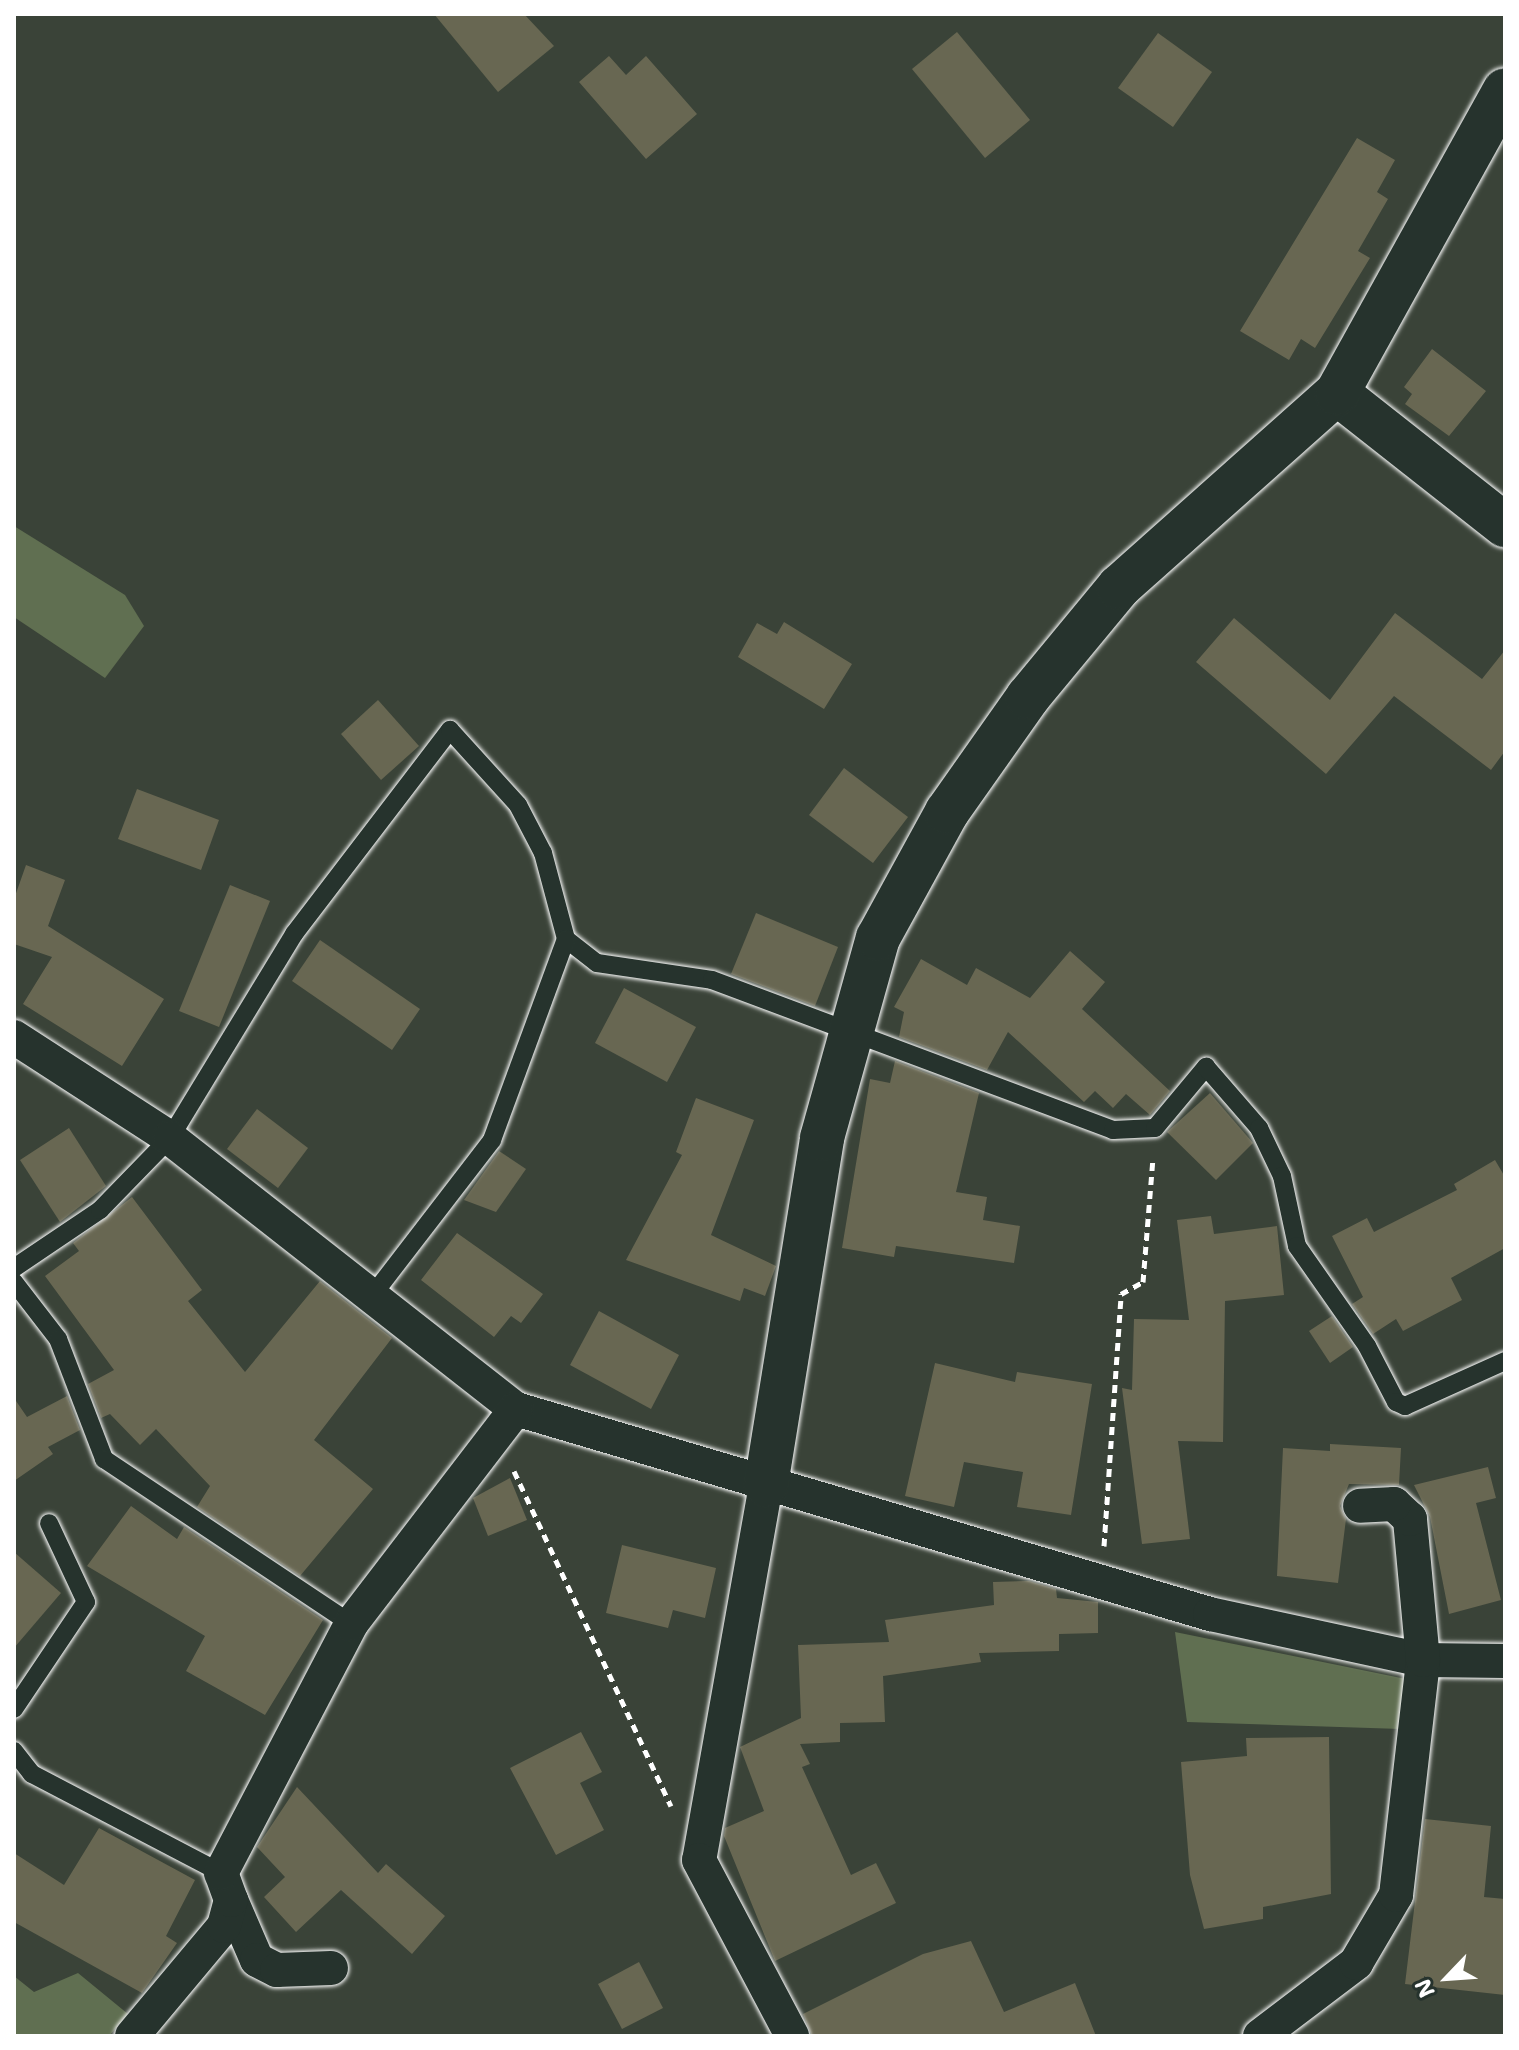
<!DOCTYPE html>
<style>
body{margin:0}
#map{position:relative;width:1519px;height:2050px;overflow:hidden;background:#3a4338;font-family:"Shantell Sans",sans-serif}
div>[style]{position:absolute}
.green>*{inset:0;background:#606f51}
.building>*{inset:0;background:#686752}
.path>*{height:5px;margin-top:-2.5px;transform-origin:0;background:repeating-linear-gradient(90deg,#fff 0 8px,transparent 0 14px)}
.roads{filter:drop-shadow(0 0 2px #fff) drop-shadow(0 0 2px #fff)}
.lane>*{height:18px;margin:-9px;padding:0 9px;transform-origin:9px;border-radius:9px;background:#26332d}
.street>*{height:34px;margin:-17px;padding:0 17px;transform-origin:17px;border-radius:17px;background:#26332d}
.secondary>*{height:44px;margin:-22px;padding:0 22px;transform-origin:22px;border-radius:22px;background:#26332d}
span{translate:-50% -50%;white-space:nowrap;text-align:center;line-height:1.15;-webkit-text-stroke:8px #26332d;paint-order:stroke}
.frame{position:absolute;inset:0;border:16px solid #fff;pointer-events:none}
.north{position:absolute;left:1407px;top:1938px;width:80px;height:80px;-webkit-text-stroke:6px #26332d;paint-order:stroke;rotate:245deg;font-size:22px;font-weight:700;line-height:32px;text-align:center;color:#fff}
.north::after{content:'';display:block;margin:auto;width:28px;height:36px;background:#fff;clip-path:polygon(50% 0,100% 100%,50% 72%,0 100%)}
</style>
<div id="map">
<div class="green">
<div style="clip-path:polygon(14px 526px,125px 595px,144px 626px,105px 678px,14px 617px)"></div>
<div style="clip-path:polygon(1175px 1632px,1406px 1679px,1401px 1729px,1187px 1722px)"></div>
<div style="clip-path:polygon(78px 1973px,128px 2014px,109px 2036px,14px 2036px,14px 1976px,34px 1992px)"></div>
</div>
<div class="building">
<div style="clip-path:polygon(434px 14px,524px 14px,554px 46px,498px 92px)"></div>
<div style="clip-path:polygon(957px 32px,1030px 120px,985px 158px,912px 69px)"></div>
<div style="clip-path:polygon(1158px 33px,1212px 72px,1173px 127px,1118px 88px)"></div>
<div style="clip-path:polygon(609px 56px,626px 75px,646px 56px,697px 114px,646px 159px,579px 82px)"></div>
<div style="clip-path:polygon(1357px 138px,1395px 160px,1377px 192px,1388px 199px,1358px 251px,1370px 258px,1315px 348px,1301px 339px,1289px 360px,1240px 331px)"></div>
<div style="clip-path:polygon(1432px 349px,1486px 391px,1449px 436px,1405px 404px,1412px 394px,1404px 387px)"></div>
<div style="clip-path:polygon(1395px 613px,1482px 679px,1505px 650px,1505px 751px,1491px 770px,1394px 696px,1326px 774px,1196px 662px,1234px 618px,1330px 700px)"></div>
<div style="clip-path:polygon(784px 622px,852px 664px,824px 709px,738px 657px,757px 623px,777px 634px)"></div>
<div style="clip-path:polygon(378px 700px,419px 746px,381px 780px,341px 734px)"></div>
<div style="clip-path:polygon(844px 768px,908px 817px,873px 863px,809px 815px)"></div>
<div style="clip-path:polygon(137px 789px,219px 820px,201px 870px,118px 839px)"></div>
<div style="clip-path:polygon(26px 865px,65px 880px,48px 926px,164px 999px,122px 1066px,23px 1004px,52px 957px,14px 944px,14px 899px)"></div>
<div style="clip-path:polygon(230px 885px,270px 901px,219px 1027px,179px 1011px)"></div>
<div style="clip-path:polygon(756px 913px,838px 947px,815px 1006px,731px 974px)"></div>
<div style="clip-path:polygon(320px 940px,420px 1009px,392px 1050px,292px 981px)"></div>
<div style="clip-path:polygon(1070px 951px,1105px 982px,1082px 1009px,1170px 1091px,1150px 1115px,1126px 1094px,1113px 1108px,1095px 1091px,1084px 1102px,1008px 1032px,987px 1070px,899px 1037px,904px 1012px,894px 1007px,921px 959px,967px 985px,976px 968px,1030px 998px)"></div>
<div style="clip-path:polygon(624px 988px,696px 1027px,667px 1082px,595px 1043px)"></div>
<div style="clip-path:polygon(895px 1061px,979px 1093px,956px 1192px,987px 1197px,983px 1220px,1020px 1226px,1014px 1263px,896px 1246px,894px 1257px,842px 1248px,870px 1079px,890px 1083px)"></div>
<div style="clip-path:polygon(1210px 1093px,1253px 1143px,1216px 1180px,1167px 1132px)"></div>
<div style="clip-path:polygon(696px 1098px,754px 1120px,711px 1235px,776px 1266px,765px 1296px,744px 1288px,740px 1301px,626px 1260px,682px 1155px,676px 1152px)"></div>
<div style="clip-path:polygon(257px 1109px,308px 1148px,278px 1188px,227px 1149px)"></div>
<div style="clip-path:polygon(69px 1128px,106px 1186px,60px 1222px,20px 1160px)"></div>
<div style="clip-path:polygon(499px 1151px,526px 1169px,496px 1212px,464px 1200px)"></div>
<div style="clip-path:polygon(1495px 1160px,1505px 1177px,1505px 1248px,1451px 1278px,1462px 1300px,1403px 1331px,1396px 1319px,1373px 1334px,1352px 1304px,1363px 1297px,1332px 1236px,1367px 1218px,1374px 1232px,1457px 1190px,1454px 1184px)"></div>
<div style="clip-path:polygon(132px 1197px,202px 1290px,188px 1301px,245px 1372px,320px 1281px,392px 1338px,314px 1440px,373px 1489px,300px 1576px,197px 1507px,210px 1486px,156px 1429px,140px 1445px,110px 1414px,101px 1418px,88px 1384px,114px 1370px,45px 1276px,79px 1251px,73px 1243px)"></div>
<div style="clip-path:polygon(1211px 1216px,1214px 1234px,1277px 1226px,1284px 1295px,1225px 1301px,1223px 1442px,1178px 1441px,1190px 1539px,1142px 1544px,1122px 1388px,1132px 1390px,1134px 1319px,1189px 1320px,1177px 1220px)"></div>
<div style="clip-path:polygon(457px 1233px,543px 1294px,521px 1323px,511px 1316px,494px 1337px,421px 1280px)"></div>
<div style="clip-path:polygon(599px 1311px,679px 1355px,651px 1409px,570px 1365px)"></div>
<div style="clip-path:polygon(1332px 1316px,1353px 1347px,1330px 1363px,1309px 1331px)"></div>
<div style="clip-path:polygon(935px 1363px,1015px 1382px,1017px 1372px,1092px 1384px,1071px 1515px,1017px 1507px,1023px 1472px,964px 1462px,954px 1507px,905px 1496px)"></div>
<div style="clip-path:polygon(67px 1396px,80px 1430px,48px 1447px,53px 1454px,14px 1481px,14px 1398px,27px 1417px)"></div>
<div style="clip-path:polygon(1330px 1444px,1401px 1448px,1399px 1485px,1349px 1484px,1340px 1506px,1346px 1519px,1338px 1583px,1277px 1576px,1283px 1448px,1330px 1451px)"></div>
<div style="clip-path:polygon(1488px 1467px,1496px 1498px,1476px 1503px,1501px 1600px,1449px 1614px,1430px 1517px,1414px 1485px)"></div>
<div style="clip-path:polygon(510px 1478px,527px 1520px,488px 1536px,473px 1498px)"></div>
<div style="clip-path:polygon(131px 1506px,177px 1539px,184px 1527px,323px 1620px,265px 1715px,186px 1671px,205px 1636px,87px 1566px)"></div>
<div style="clip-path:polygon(622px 1545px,716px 1568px,705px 1618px,673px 1610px,668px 1628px,606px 1613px)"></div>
<div style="clip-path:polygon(14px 1552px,61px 1593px,14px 1648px)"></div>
<div style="clip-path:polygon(1029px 1581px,1056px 1589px,1057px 1598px,1098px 1602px,1098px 1633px,1059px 1634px,1059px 1651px,979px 1653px,981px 1662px,883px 1676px,885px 1722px,840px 1723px,840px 1742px,800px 1744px,810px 1764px,802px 1767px,851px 1875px,876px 1863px,896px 1903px,775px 1961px,724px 1836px,725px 1828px,764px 1811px,740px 1747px,801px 1718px,798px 1645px,889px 1642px,885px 1620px,994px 1605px,993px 1582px)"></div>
<div style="clip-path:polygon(581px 1732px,602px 1772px,580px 1783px,604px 1830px,556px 1855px,510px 1768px)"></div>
<div style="clip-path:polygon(1329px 1737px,1331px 1894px,1263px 1907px,1263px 1919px,1204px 1929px,1190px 1875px,1181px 1762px,1247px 1756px,1246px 1738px)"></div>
<div style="clip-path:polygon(297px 1787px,378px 1873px,386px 1864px,445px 1916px,412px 1954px,341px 1890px,296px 1932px,264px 1897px,285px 1877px,257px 1847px)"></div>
<div style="clip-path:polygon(1425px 1819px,1491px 1826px,1484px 1897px,1505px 1899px,1505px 1995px,1405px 1984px)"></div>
<div style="clip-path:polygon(99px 1828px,195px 1880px,166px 1936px,177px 1943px,142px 1993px,14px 1922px,14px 1853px,64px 1885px)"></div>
<div style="clip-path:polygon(971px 1941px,1004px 2012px,1075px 1983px,1096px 2036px,812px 2036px,803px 2014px,923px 1954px)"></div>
<div style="clip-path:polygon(639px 1962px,663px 2008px,622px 2029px,598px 1984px)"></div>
</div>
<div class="path">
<div style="left:514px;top:1471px;width:370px;rotate:64.9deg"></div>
<div style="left:1104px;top:1546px;width:253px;rotate:-86.1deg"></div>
<div style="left:1121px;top:1294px;width:25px;rotate:-29deg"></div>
<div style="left:1143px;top:1282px;width:124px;rotate:-85.4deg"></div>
</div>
<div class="roads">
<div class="lane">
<div style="left:14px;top:1268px;width:104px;rotate:-34deg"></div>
<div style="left:100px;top:1210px;width:100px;rotate:-45.8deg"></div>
<div style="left:170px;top:1138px;width:239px;rotate:-58.7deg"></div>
<div style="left:294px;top:934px;width:257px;rotate:-52.6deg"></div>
<div style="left:450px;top:730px;width:101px;rotate:47.8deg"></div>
<div style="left:518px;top:805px;width:54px;rotate:62.5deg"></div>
<div style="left:543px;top:853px;width:89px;rotate:75deg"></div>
<div style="left:566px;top:939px;width:39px;rotate:38deg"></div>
<div style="left:597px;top:963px;width:116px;rotate:8.4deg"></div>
<div style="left:712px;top:980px;width:428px;rotate:20.5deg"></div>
<div style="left:1113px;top:1130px;width:42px;rotate:-2.7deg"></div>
<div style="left:1155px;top:1128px;width:80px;rotate:-50.1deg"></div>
<div style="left:1206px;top:1067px;width:81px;rotate:49deg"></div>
<div style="left:1259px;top:1128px;width:53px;rotate:64.4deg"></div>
<div style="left:1282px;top:1176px;width:72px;rotate:77.9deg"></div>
<div style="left:1297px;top:1246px;width:122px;rotate:55deg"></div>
<div style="left:1367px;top:1346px;width:63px;rotate:62.6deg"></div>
<div style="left:1396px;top:1402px;width:10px;rotate:24deg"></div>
<div style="left:1405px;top:1406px;width:110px;rotate:-24.2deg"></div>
<div style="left:14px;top:1282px;width:72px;rotate:52.3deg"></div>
<div style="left:58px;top:1339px;width:129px;rotate:69deg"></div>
<div style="left:104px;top:1459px;width:297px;rotate:33.7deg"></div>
<div style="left:372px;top:1296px;width:197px;rotate:-52.4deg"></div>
<div style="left:492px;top:1140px;width:214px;rotate:-69.8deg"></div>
<div style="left:14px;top:1709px;width:129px;rotate:-56.1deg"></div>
<div style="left:86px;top:1602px;width:87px;rotate:-115.1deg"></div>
<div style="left:14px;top:1751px;width:29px;rotate:52deg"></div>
<div style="left:32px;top:1774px;width:213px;rotate:27.6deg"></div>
</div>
<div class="street">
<div style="left:14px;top:1037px;width:186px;rotate:32.9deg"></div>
<div style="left:170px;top:1138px;width:439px;rotate:38.1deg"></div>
<div style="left:516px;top:1409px;width:724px;rotate:16.46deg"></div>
<div style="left:1210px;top:1614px;width:218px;rotate:12.2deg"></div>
<div style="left:1423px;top:1660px;width:82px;rotate:0.7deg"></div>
<div style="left:766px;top:1485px;width:381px;rotate:100.1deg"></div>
<div style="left:699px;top:1860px;width:199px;rotate:62.1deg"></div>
<div style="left:231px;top:1900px;width:65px;rotate:66.6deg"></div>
<div style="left:257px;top:1960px;width:22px;rotate:27deg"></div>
<div style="left:277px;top:1970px;width:54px;rotate:-2.1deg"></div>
<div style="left:132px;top:2036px;width:143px;rotate:-50.1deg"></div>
<div style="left:224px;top:1926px;width:27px;rotate:-75deg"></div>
<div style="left:231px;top:1900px;width:29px;rotate:-110deg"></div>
<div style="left:221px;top:1873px;width:281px;rotate:-62.4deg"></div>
<div style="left:351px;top:1624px;width:271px;rotate:-52.5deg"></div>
<div style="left:1260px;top:2036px;width:121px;rotate:-37.2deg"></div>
<div style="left:1356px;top:1963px;width:79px;rotate:-59.5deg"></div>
<div style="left:1396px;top:1895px;width:237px;rotate:-83.4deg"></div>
<div style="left:1423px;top:1660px;width:142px;rotate:-95.3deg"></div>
<div style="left:1410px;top:1519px;width:22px;rotate:-137deg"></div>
<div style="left:1394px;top:1504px;width:34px;rotate:177deg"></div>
</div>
<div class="secondary">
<div style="left:1337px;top:393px;width:214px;rotate:38.2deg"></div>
<div style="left:766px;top:1485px;width:351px;rotate:-80.8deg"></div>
<div style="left:822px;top:1138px;width:208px;rotate:-74.4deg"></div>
<div style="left:878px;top:938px;width:144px;rotate:-61.3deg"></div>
<div style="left:947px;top:812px;width:141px;rotate:-54.8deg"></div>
<div style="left:1028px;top:697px;width:143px;rotate:-50.4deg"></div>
<div style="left:1119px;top:587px;width:292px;rotate:-41.7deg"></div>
<div style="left:1337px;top:393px;width:346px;rotate:-61deg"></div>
</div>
</div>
<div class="frame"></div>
<div class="north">N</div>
</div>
